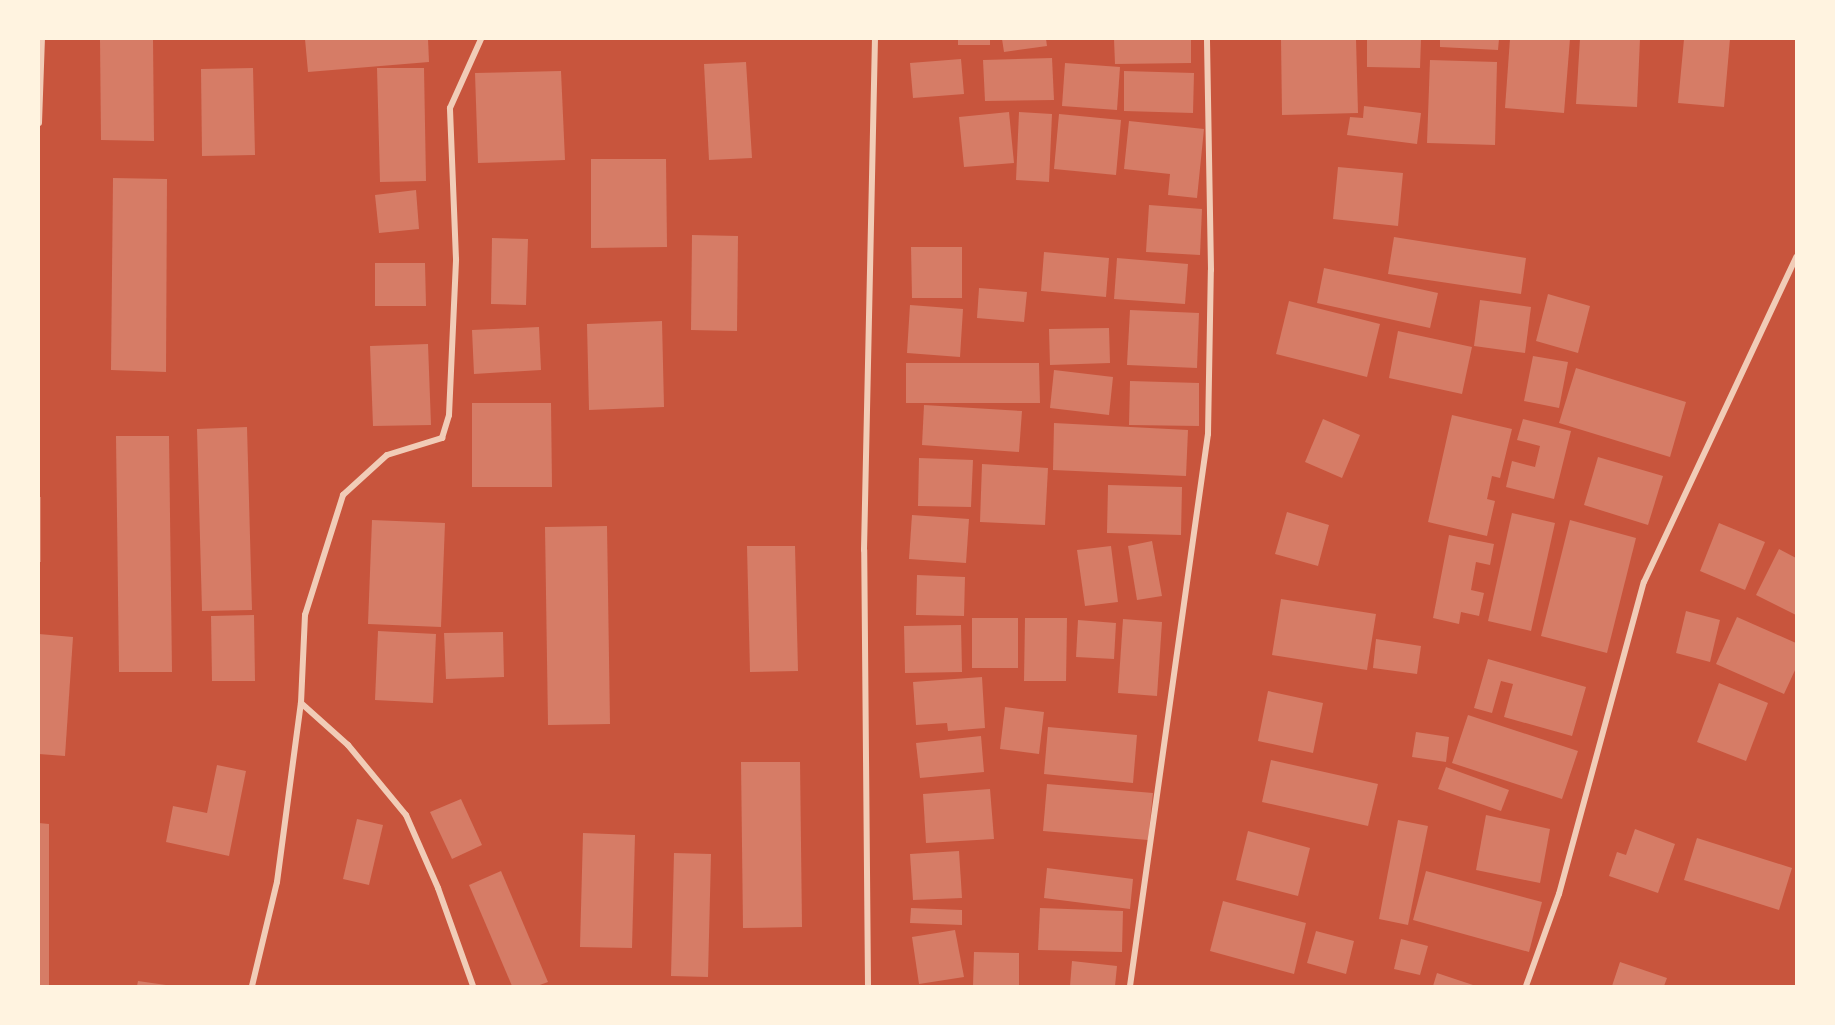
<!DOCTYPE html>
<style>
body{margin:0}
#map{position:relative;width:1835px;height:1025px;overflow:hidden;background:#c8553d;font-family:Jost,sans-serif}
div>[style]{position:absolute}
.building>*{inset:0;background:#d67c66}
.minor>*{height:6px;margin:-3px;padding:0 3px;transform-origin:3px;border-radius:3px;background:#f1ccb7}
span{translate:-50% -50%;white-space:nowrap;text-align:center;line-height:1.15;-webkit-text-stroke:6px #fff3e0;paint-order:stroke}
.frame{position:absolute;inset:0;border:40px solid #fff3e0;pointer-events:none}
</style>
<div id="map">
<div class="building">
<div style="clip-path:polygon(100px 39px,153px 39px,154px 141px,101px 140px)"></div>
<div style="clip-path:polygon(305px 39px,428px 39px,429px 62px,308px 72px)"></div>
<div style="clip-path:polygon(958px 39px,990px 39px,990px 45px,958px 45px)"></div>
<div style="clip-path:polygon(1002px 39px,1046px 39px,1047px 46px,1004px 52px)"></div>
<div style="clip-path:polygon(1114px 39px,1191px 39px,1191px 63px,1115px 64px)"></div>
<div style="clip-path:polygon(1281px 39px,1356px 39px,1358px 113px,1282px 115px)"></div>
<div style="clip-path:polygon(1367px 39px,1421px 39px,1420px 68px,1367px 67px)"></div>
<div style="clip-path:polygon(1440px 39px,1499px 39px,1498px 50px,1440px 47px)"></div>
<div style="clip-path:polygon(1510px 39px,1570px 39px,1564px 113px,1505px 108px)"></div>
<div style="clip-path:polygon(1580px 39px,1640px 39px,1637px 107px,1576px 104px)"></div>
<div style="clip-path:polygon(1684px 39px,1730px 39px,1724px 107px,1678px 103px)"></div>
<div style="clip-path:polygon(1052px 58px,1054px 100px,985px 101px,983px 60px)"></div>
<div style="clip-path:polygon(961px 59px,964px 94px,913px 98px,910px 63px)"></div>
<div style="clip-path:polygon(1430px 60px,1497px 62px,1495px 145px,1427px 143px)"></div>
<div style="clip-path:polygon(746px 62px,752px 158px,709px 160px,704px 64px)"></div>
<div style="clip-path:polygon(1065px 63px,1120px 67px,1117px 110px,1062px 106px)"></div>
<div style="clip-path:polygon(253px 68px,255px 155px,202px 156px,201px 69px)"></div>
<div style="clip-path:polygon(377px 68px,424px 68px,426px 181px,380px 182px)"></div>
<div style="clip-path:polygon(561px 71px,565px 160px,478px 163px,475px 73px)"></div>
<div style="clip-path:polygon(1124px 71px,1194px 73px,1193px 113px,1124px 111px)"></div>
<div style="clip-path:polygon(1364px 106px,1421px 113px,1417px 144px,1347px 135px,1350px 117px,1363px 118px)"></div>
<div style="clip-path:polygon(1009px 112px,1014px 163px,964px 167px,959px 117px)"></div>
<div style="clip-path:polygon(1019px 112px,1052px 114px,1049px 182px,1016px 180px)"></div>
<div style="clip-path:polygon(1059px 114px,1121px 120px,1116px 175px,1054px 169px)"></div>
<div style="clip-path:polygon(1129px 121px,1204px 129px,1197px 198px,1168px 195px,1170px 174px,1124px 169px)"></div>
<div style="clip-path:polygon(591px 159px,666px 159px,667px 247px,591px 248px)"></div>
<div style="clip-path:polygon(1338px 167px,1403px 173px,1398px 226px,1333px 219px)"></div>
<div style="clip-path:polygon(113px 178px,167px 179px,166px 372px,111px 370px)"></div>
<div style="clip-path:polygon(416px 190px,419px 229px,379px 233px,375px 195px)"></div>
<div style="clip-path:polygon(1149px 205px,1202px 209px,1200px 255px,1146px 252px)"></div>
<div style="clip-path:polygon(692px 235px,738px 236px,737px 331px,691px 330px)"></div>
<div style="clip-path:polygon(1394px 237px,1526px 258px,1521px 294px,1388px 274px)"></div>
<div style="clip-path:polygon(492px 238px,528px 239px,526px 305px,491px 304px)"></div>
<div style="clip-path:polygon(911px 247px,962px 247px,962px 298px,912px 298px)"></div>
<div style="clip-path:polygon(1044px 252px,1109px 258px,1106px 297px,1041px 291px)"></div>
<div style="clip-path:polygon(1117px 258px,1188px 264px,1185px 304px,1114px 299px)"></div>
<div style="clip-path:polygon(375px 263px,425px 263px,426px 306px,375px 306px)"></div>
<div style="clip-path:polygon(1324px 268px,1438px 293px,1430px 328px,1317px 303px)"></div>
<div style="clip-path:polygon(979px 288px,1027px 292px,1024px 322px,977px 318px)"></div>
<div style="clip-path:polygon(1548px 294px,1590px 306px,1578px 353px,1536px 341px)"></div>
<div style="clip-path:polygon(1480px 300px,1531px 307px,1525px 353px,1474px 346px)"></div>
<div style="clip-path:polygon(1289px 301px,1380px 324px,1367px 377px,1276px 354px)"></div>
<div style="clip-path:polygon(910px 305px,963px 309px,960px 357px,907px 353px)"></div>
<div style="clip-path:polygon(1130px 310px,1199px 313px,1197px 368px,1127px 365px)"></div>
<div style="clip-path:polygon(662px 321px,664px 407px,589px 410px,587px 324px)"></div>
<div style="clip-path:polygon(539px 327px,541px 370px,474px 374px,472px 330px)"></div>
<div style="clip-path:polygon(1109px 328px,1110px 363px,1050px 365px,1049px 329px)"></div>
<div style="clip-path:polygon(1398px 331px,1472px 347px,1462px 394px,1389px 378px)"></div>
<div style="clip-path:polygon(428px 344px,431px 425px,373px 426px,370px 346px)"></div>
<div style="clip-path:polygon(1533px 356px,1568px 362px,1559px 408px,1524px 401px)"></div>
<div style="clip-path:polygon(906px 363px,1039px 363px,1040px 403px,906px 403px)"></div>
<div style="clip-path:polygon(1576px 368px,1686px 402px,1670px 457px,1559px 423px)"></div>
<div style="clip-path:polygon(1054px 370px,1113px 377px,1109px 415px,1050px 408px)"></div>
<div style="clip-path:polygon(1130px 381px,1199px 383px,1199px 426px,1129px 425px)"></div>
<div style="clip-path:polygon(472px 403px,551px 403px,552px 487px,472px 487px)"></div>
<div style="clip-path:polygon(924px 405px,1022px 411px,1019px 452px,922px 445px)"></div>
<div style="clip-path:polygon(1452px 415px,1512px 429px,1500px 478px,1492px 476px,1487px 499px,1495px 501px,1487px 536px,1428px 522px)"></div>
<div style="clip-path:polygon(1323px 419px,1360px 435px,1342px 478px,1305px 462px)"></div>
<div style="clip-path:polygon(1523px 419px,1571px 431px,1554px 499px,1506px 487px,1512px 461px,1535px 467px,1540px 446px,1517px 440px)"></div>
<div style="clip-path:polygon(1054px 423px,1188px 430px,1186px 476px,1053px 470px)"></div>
<div style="clip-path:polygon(247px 427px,252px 610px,202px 611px,197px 429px)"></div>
<div style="clip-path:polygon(116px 436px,169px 436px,172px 672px,119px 672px)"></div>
<div style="clip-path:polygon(1598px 457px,1663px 476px,1648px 525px,1584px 505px)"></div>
<div style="clip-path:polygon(919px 458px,973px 460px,971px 507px,918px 506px)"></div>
<div style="clip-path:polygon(982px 464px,1048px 468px,1045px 525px,980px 522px)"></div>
<div style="clip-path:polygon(1108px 485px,1182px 487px,1181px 535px,1107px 533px)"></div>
<div style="clip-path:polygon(39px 497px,41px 497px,41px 562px,39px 562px)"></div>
<div style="clip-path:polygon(1287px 512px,1329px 525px,1318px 566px,1275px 554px)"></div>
<div style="clip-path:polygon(1512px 513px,1555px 523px,1531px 631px,1488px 621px)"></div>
<div style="clip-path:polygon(912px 515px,969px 519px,966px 563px,909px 559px)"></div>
<div style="clip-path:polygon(372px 520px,445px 523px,441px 627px,368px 624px)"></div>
<div style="clip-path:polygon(1570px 520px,1636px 538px,1607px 653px,1541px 636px)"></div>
<div style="clip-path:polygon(1719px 523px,1765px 542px,1745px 590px,1700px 571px)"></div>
<div style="clip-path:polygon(607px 526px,610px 724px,548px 725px,545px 527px)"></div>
<div style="clip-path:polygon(1449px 535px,1494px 544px,1490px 565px,1476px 562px,1471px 590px,1484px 593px,1479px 616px,1461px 612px,1459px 624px,1433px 618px)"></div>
<div style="clip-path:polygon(1152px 541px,1162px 596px,1137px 600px,1128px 546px)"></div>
<div style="clip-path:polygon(747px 546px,795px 546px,798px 671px,750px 672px)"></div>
<div style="clip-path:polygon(1111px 546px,1118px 602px,1085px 606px,1077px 550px)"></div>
<div style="clip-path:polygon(1779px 549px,1796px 558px,1796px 615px,1756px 595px)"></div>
<div style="clip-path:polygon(917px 575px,965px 577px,964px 616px,916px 615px)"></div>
<div style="clip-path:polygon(1281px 599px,1376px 614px,1367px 670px,1272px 655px)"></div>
<div style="clip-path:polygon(1686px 611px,1720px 620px,1710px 662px,1676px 653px)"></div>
<div style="clip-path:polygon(254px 615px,255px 681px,212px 681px,211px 616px)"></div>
<div style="clip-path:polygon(1737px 617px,1796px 643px,1796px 668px,1784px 694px,1716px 664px)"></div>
<div style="clip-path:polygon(972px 618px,1018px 618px,1018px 668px,972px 668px)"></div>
<div style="clip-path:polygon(1025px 618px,1067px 618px,1066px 681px,1024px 681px)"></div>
<div style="clip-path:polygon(1123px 619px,1162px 622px,1157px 696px,1118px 693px)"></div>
<div style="clip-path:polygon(1078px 620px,1116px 623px,1114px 659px,1076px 657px)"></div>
<div style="clip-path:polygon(961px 625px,962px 672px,905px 673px,904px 626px)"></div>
<div style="clip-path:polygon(378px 631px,436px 634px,433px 703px,375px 700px)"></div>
<div style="clip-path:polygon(503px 632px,504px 677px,446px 679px,444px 633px)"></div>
<div style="clip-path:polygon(39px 634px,73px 637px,65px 756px,39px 754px)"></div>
<div style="clip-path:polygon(1376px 639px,1421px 646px,1417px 674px,1373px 668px)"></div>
<div style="clip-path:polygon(1488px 659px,1586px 687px,1572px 736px,1504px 717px,1513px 684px,1501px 681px,1492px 713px,1474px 708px)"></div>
<div style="clip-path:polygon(982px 677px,985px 728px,948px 731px,947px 723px,916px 725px,913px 682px)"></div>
<div style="clip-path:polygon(1719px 683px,1768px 703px,1746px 761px,1697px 742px)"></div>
<div style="clip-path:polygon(1268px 691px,1323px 703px,1313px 753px,1258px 741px)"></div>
<div style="clip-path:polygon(1005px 707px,1044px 712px,1039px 754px,1000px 749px)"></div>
<div style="clip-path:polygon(1468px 715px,1578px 751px,1562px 799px,1452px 763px)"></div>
<div style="clip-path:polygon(1048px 727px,1137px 735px,1133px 783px,1044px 774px)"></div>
<div style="clip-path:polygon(1416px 732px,1449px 737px,1446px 762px,1412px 757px)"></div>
<div style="clip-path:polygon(981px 736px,984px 772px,920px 778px,916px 743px)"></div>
<div style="clip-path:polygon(1271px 760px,1378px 784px,1368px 826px,1262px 802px)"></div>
<div style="clip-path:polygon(741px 762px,800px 762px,802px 927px,743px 928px)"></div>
<div style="clip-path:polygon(217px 765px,246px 771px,229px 856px,166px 842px,173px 806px,207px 813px)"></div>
<div style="clip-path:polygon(1446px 767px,1509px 790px,1501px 811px,1438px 789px)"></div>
<div style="clip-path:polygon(1047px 784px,1153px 793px,1148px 840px,1043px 831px)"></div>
<div style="clip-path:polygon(990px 789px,994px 839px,926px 843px,923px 794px)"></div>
<div style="clip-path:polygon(461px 799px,482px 845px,452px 859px,430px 812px)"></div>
<div style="clip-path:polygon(1486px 815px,1550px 829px,1540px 883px,1476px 870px)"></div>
<div style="clip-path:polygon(357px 819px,383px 825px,369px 885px,343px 879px)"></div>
<div style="clip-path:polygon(1398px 820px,1428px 826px,1408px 925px,1379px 919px)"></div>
<div style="clip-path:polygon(39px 823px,49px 824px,49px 986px,39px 986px)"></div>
<div style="clip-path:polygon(1635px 829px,1675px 844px,1658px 893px,1609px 876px,1617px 852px,1626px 855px)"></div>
<div style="clip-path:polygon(1248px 831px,1310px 848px,1298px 896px,1236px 880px)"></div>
<div style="clip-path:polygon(583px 833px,635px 835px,632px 948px,580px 947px)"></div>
<div style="clip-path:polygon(1697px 838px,1792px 868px,1779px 910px,1684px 880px)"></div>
<div style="clip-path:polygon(959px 851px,962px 898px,913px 900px,910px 854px)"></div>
<div style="clip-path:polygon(674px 853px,711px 854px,708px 977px,671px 976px)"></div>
<div style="clip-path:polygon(1047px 868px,1133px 879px,1130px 909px,1044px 898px)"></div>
<div style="clip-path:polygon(501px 871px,548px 982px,537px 986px,512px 986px,469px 885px)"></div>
<div style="clip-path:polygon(1426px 871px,1542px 902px,1529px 952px,1413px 920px)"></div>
<div style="clip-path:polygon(1223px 901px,1306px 923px,1294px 974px,1210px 951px)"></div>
<div style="clip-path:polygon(911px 908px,962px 910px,962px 925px,910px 923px)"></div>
<div style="clip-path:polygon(1040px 908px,1123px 911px,1122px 952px,1038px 950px)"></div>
<div style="clip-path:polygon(955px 930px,964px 977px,919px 984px,912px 937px)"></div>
<div style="clip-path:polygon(1316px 931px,1354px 941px,1346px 974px,1307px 963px)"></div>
<div style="clip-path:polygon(1401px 939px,1428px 946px,1420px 975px,1394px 969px)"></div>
<div style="clip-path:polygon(974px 952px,1019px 953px,1019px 986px,973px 986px)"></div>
<div style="clip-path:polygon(1072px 961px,1117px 966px,1115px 986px,1070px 986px)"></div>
<div style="clip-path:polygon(1620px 962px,1667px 978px,1664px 986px,1612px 986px)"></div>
<div style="clip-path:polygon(1437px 973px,1476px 986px,1433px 986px)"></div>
<div style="clip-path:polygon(138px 981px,166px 985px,166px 986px,137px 986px)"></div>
</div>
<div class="minor">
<div style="left:39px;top:123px;width:84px;rotate:-88deg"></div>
<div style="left:301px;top:703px;width:63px;rotate:41.8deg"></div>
<div style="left:348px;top:745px;width:91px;rotate:50.4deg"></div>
<div style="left:406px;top:815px;width:80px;rotate:66.3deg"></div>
<div style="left:438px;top:888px;width:104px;rotate:70.3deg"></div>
<div style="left:252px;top:986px;width:107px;rotate:-76.5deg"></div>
<div style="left:277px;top:882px;width:181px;rotate:-82.4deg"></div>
<div style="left:301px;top:703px;width:88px;rotate:-87.4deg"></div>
<div style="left:305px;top:615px;width:126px;rotate:-72.4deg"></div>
<div style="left:343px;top:495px;width:59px;rotate:-42.3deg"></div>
<div style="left:387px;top:455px;width:58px;rotate:-17.2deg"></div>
<div style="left:442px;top:438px;width:24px;rotate:-73deg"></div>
<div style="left:449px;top:415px;width:156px;rotate:-87.4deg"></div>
<div style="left:456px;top:259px;width:151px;rotate:-92.3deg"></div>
<div style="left:450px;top:108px;width:76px;rotate:-65.8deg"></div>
<div style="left:868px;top:986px;width:436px;rotate:-90.5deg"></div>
<div style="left:864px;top:550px;width:511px;rotate:-88.77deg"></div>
<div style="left:1130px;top:986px;width:557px;rotate:-81.96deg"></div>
<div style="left:1208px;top:434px;width:164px;rotate:-89deg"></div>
<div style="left:1211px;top:270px;width:231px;rotate:-91deg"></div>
<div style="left:1526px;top:986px;width:98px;rotate:-70.3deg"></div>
<div style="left:1559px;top:894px;width:323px;rotate:-74.8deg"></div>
<div style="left:1644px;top:582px;width:359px;rotate:-64.9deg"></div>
</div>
<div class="frame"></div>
</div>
